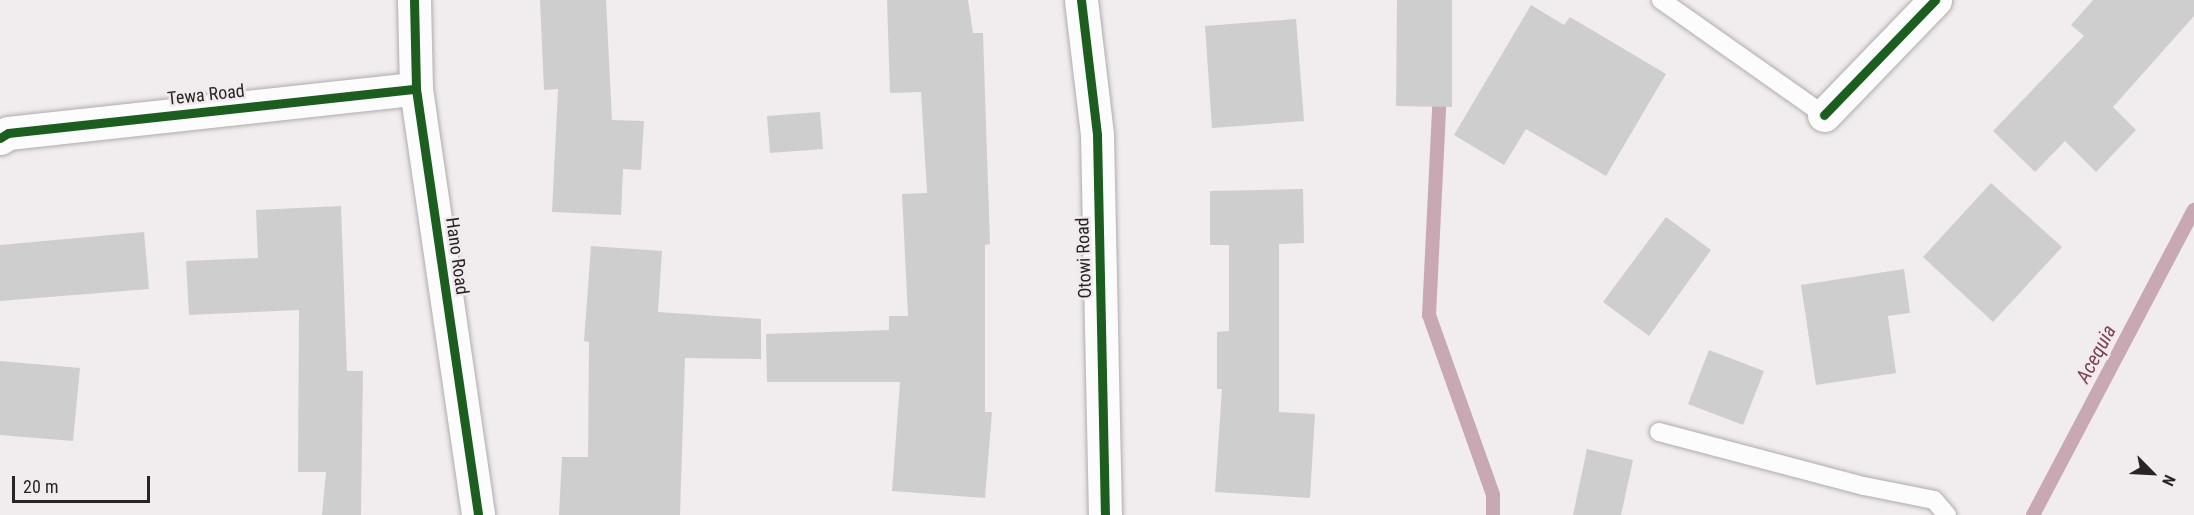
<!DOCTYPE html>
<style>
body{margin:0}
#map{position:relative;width:2194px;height:515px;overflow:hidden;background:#f1ecee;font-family:"Roboto Condensed",sans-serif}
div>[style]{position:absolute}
.stream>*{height:14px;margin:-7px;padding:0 7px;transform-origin:7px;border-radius:7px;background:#c8a8b2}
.building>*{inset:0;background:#cfcecf}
.roads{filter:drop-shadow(0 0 2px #afacad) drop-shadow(0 0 2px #afacad)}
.service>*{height:18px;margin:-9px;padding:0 9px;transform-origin:9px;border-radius:9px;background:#fdfcfc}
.minor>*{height:33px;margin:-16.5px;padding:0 16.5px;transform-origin:16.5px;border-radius:16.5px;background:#fdfcfc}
.cycleway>*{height:9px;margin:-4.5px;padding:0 4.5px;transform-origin:4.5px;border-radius:4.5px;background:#1b5e20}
span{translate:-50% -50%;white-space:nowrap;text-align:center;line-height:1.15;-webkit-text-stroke:5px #f2ebed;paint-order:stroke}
.street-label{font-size:18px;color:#282526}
.water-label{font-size:20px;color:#7c4156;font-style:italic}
.north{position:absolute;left:2122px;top:443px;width:60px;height:60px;-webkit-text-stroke:4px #f2ebed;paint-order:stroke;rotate:114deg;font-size:16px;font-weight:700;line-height:24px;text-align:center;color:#282526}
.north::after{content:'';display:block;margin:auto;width:21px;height:27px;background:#282526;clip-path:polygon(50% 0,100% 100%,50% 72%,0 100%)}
.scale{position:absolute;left:12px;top:476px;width:138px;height:27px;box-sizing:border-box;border:3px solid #282526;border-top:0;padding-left:8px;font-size:18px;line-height:21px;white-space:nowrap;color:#282526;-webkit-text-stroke:4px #f2ebed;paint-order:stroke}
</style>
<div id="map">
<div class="stream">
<div style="left:1440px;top:90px;width:225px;rotate:92.8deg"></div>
<div style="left:1429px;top:315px;width:191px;rotate:70.4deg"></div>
<div style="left:1493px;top:495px;width:20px;rotate:90deg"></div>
<div style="left:2033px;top:515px;width:345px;rotate:-62.2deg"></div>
</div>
<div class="building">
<div style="clip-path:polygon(540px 0,606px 0,612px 120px,644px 121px,641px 170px,623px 169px,621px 215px,552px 212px,558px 89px,544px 90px)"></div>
<div style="clip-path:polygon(887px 0,968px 0,973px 33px,983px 33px,990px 244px,985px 245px,985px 412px,992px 412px,985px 498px,892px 491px,900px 382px,767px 382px,766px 334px,889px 330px,889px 316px,908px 316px,902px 194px,927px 193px,921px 92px,890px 93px)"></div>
<div style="clip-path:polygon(1397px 0,1452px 0,1452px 107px,1396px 106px)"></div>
<div style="clip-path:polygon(2093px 0,2194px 0,2194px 16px,2113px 107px,2136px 130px,2096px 172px,2065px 141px,2035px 172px,1993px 131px,2084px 36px,2071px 25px)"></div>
<div style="clip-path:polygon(1531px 5px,1564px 25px,1570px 17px,1666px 74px,1606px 176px,1526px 129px,1504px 165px,1454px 135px)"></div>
<div style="clip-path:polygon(1296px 19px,1304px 121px,1212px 128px,1205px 26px)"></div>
<div style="clip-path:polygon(820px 112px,823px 149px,770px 153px,767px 116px)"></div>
<div style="clip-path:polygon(1991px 183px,2062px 247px,1993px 322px,1923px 257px)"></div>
<div style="clip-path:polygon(1303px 189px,1304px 243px,1279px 244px,1279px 412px,1315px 414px,1310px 498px,1215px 492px,1222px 389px,1217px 389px,1217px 332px,1229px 331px,1229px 245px,1210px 245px,1210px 191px)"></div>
<div style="clip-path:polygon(341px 206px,347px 371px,363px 371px,361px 515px,322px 515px,326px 472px,298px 472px,299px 310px,189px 315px,186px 261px,258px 258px,256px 210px)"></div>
<div style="clip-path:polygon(1666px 217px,1711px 250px,1649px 336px,1603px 302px)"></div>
<div style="clip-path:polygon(144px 232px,149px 289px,0 301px,0 245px)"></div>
<div style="clip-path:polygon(591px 246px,662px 251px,658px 312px,761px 319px,761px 359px,685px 358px,680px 515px,559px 515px,562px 457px,588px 457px,589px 342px,584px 341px)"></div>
<div style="clip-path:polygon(1904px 269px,1910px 313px,1888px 316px,1896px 373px,1816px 385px,1801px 285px)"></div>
<div style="clip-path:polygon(1709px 350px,1764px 371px,1743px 425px,1688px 404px)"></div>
<div style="clip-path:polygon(0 361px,80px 368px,73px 441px,0 435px)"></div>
<div style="clip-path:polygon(1587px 449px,1633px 460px,1621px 515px,1573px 515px)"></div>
</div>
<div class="roads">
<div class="service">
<div style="left:1661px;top:0;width:199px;rotate:35.2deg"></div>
<div style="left:1659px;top:432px;width:212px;rotate:14.8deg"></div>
<div style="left:1864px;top:486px;width:71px;rotate:11.3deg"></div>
<div style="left:1934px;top:500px;width:20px;rotate:49deg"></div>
</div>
<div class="minor">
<div style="left:414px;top:0;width:89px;rotate:88.7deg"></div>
<div style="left:416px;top:89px;width:430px;rotate:81.7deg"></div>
<div style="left:1081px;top:0;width:136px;rotate:83.2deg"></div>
<div style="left:1097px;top:135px;width:380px;rotate:88.8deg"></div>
<div style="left:1824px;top:115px;width:160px;rotate:-46deg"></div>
<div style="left:0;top:138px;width:9px;rotate:-32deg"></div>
<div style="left:8px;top:133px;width:410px;rotate:-6.2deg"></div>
</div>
</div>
<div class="cycleway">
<div style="left:414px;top:0;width:89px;rotate:88.7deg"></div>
<div style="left:416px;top:89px;width:430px;rotate:81.7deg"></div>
<div style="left:1081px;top:0;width:136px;rotate:83.2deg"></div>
<div style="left:1097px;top:135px;width:380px;rotate:88.8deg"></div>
<div style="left:1824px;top:115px;width:160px;rotate:-46deg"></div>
<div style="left:0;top:138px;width:9px;rotate:-32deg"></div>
<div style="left:8px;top:133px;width:410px;rotate:-6.2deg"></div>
</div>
<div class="street-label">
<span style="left:206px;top:95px;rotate:-6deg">Tewa Road</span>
<span style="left:457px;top:256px;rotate:82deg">Hano Road</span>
<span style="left:1084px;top:258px;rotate:-92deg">Otowi Road</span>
</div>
<div class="water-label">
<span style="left:2096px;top:354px;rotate:-62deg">Acequia</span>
</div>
<div class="north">N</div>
<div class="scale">20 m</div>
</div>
